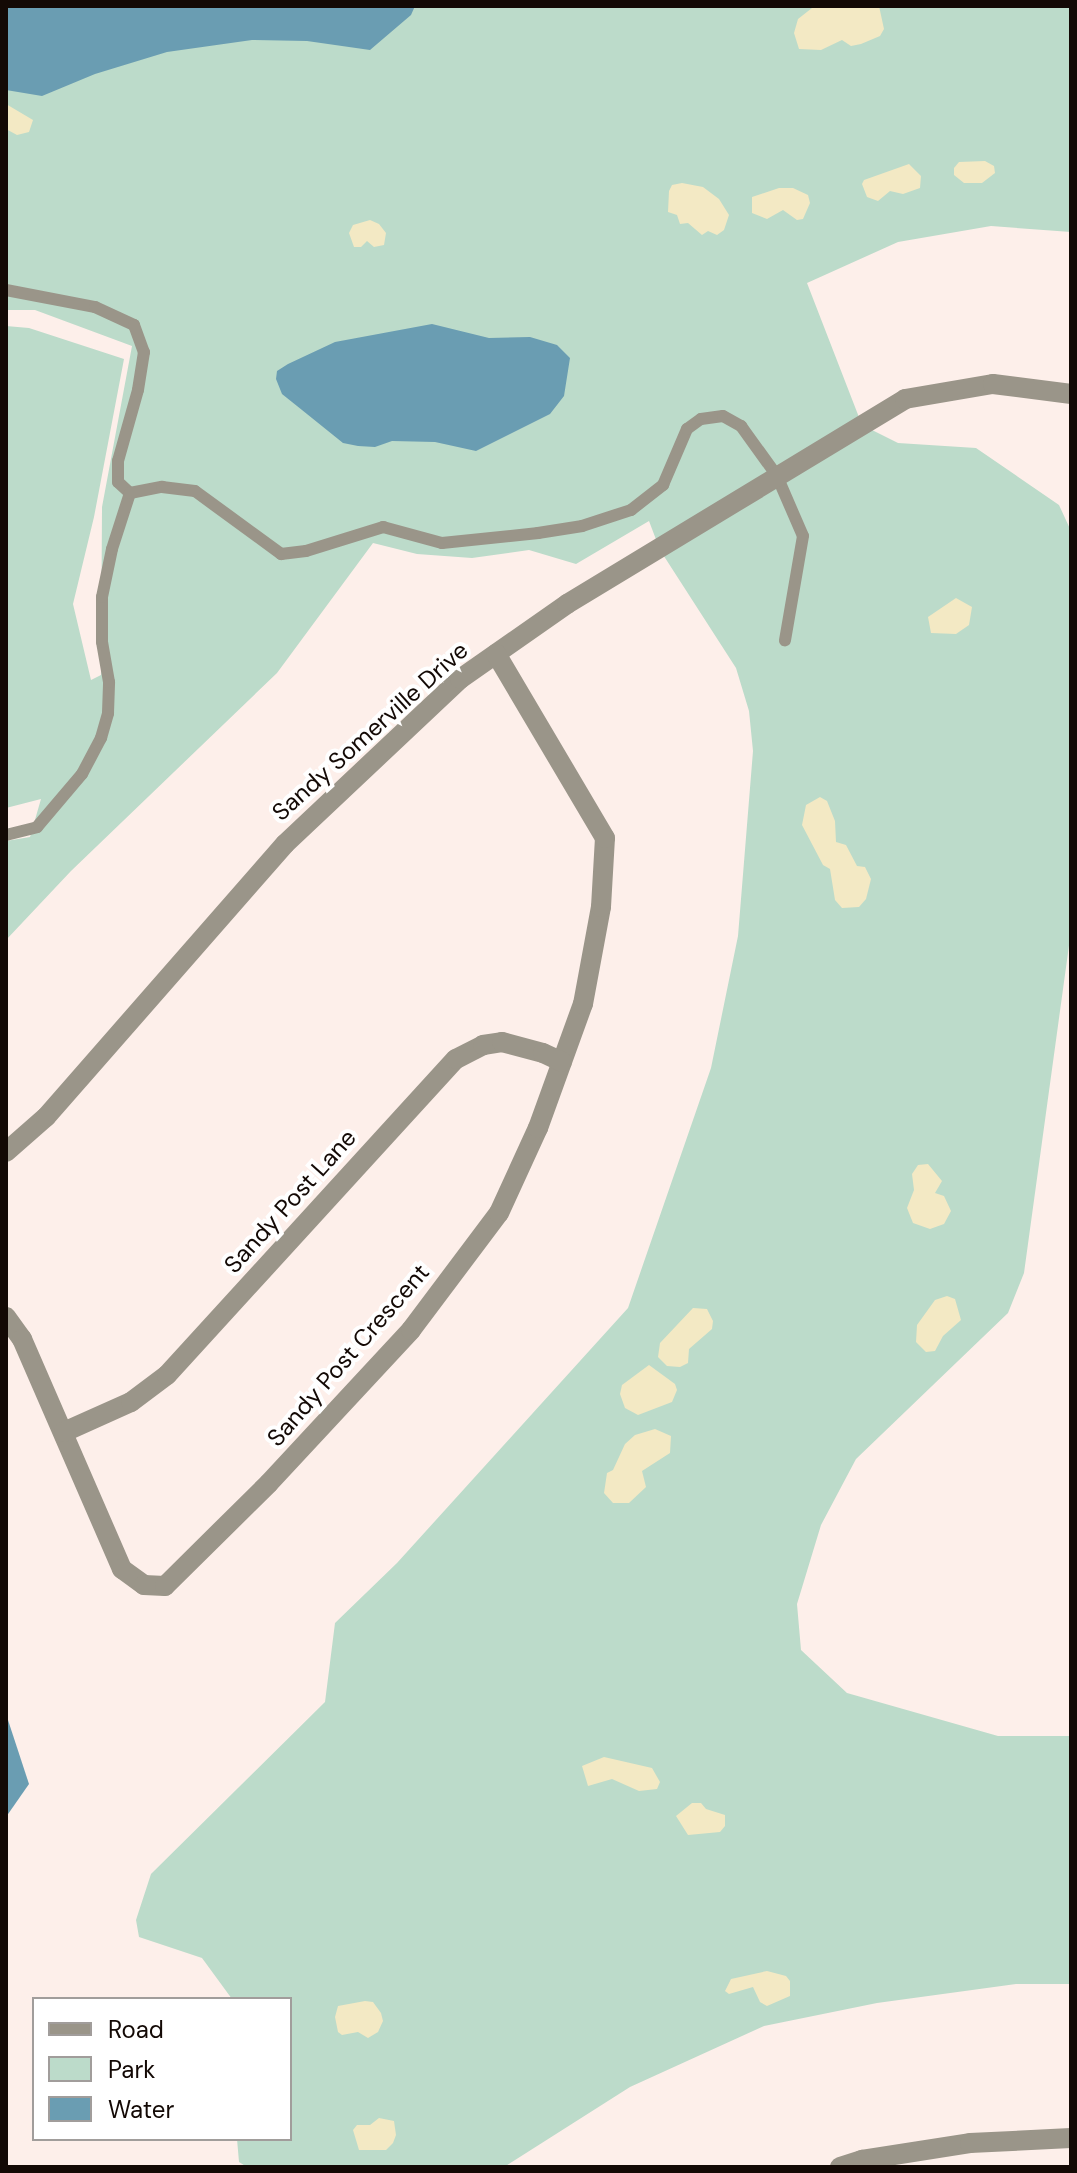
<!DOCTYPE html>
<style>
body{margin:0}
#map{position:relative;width:1077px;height:2173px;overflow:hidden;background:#fdefea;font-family:"DM Sans",sans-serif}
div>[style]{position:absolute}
.green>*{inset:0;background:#bcdbca}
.sand>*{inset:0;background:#f3e9c4}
.water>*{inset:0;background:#6a9db2}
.lane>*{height:12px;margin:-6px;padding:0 6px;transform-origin:6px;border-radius:6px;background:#9a9589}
.street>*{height:20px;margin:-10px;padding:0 10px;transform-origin:10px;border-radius:10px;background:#9a9589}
span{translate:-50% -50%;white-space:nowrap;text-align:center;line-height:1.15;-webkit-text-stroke:8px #fff;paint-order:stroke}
.street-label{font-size:24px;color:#130905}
.frame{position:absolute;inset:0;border:8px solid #130905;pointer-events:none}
.legend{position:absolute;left:32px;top:1997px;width:260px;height:144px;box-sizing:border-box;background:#fff;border:2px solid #a19d9b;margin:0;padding:10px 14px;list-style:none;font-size:24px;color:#130905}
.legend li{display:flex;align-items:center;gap:16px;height:40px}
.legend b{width:40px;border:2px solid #a19d9b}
</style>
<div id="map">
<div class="green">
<div style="clip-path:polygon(6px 6px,1071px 6px,1071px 232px,991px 226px,898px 242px,807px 283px,862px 425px,898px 443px,976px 448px,1059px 505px,1071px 531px,1071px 931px,1024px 1273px,1008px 1313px,856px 1459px,821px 1525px,797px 1604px,801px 1650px,847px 1693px,998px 1736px,1071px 1736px,1071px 1984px,1016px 1984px,877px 2003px,764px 2026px,630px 2087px,504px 2167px,247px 2167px,239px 2162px,237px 2139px,290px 2139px,290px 1999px,232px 1999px,202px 1958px,139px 1937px,136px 1920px,151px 1874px,325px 1702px,335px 1623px,397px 1563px,628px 1308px,711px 1068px,738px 936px,753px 751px,749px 711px,736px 668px,660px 550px,649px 521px,576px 564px,529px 550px,472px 558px,417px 554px,373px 543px,277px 673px,71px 871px,6px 940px,6px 841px,30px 837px,41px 799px,6px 808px,6px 326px,29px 328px,124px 359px,94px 517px,73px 604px,91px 680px,101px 675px,102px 507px,132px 346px,35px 310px,6px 310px)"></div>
</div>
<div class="sand">
<div style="clip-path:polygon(822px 6px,879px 6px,884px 29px,880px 36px,861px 44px,851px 46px,842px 40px,821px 50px,799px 49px,794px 33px,798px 19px,812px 8px)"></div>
<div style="clip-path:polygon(6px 104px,33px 120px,29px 132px,17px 135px,6px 129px)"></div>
<div style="clip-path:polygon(985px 161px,994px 166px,995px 173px,982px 183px,964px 183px,954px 175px,954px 168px,959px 162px)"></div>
<div style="clip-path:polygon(909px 164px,921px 176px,920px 188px,903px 194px,890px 191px,878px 201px,867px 197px,862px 184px,864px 180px)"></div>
<div style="clip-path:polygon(682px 183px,703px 187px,719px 199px,729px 215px,724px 230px,717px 235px,708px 231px,702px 235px,688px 223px,680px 224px,677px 215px,668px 212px,669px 191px,672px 185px)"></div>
<div style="clip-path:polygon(779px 188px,793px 188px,808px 195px,810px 203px,803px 219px,797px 220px,783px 210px,767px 219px,752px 213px,752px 197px)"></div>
<div style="clip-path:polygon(370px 220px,379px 224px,386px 233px,384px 245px,374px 247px,367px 241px,361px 247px,354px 247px,349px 233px,353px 225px)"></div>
<div style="clip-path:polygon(956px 598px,972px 607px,969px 625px,956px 634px,931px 633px,928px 617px)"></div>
<div style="clip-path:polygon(820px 797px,827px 801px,835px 821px,836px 842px,846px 845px,857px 866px,865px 867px,871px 879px,866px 899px,859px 907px,842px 908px,835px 900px,830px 869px,823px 865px,802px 825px,806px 805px)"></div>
<div style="clip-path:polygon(928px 1164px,942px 1181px,935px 1193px,944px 1196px,951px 1211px,944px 1224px,930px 1229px,913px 1223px,907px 1208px,914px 1190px,912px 1174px,918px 1165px)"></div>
<div style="clip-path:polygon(947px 1296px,955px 1299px,961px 1320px,943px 1336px,935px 1351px,926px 1352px,916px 1342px,917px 1325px,935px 1300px)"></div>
<div style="clip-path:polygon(693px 1308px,707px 1309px,713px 1321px,712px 1329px,689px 1349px,688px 1363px,680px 1367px,667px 1366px,658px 1357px,660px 1343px)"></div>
<div style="clip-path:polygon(649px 1365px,675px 1384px,677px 1390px,672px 1402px,638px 1415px,625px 1408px,620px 1394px,622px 1385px)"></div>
<div style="clip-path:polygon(655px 1429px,671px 1436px,670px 1453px,642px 1471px,646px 1487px,629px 1503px,613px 1503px,604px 1493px,607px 1473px,613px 1470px,625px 1444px,635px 1435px)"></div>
<div style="clip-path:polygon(604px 1757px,652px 1768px,660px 1782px,657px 1789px,639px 1791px,612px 1779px,588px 1786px,582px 1766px)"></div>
<div style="clip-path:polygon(692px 1803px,701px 1803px,706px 1809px,725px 1815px,725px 1826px,720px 1832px,688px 1835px,676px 1816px)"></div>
<div style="clip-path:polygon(767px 1971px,786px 1976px,790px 1981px,790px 1996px,767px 2006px,760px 2002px,753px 1987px,729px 1994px,725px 1991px,731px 1979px)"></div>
<div style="clip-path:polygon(365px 2001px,373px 2002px,381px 2013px,383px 2021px,378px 2032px,368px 2038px,358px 2032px,342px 2035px,338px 2032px,335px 2017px,338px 2006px)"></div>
<div style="clip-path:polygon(379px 2118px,394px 2121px,396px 2135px,393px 2143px,386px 2150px,359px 2150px,353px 2130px,357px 2125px,370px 2125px)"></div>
</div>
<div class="water">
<div style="clip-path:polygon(6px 6px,415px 6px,411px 15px,370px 50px,307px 41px,252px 40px,167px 52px,95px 74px,42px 96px,6px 90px)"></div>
<div style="clip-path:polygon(432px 324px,489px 338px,530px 337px,557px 345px,570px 358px,564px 396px,550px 414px,476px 451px,435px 442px,392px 441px,375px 447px,358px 446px,343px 443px,302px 410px,282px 394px,276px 379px,277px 371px,288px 364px,335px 342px)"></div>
<div style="clip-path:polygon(6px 1714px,29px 1784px,6px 1817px)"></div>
</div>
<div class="lane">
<div style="left:6px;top:290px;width:91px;rotate:10.8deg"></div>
<div style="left:95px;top:307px;width:43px;rotate:24.8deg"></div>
<div style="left:134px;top:325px;width:29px;rotate:70deg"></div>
<div style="left:144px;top:352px;width:38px;rotate:99deg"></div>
<div style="left:138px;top:390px;width:74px;rotate:105.7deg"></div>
<div style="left:118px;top:461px;width:21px;rotate:90deg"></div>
<div style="left:118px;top:482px;width:16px;rotate:43deg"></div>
<div style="left:6px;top:835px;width:32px;rotate:-14deg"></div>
<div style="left:37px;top:827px;width:70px;rotate:-49.7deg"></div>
<div style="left:82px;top:774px;width:41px;rotate:-62.2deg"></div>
<div style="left:101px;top:738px;width:26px;rotate:-74deg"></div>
<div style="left:108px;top:713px;width:31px;rotate:-88deg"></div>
<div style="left:109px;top:682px;width:41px;rotate:-99.9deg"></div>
<div style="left:102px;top:642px;width:45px;rotate:-90deg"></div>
<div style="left:102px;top:597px;width:49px;rotate:-78.2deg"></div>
<div style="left:112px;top:549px;width:59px;rotate:-72.2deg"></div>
<div style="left:130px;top:493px;width:33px;rotate:-11deg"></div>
<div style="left:162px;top:487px;width:33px;rotate:7deg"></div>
<div style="left:195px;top:491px;width:107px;rotate:36.2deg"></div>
<div style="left:281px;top:554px;width:25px;rotate:-7deg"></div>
<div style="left:306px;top:551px;width:81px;rotate:-17.3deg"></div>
<div style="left:383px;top:527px;width:61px;rotate:15.2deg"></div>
<div style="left:442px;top:543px;width:97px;rotate:-5.9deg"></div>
<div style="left:538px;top:533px;width:45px;rotate:-9deg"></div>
<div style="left:582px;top:526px;width:52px;rotate:-18.1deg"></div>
<div style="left:631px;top:510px;width:41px;rotate:-38deg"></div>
<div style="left:663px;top:485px;width:61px;rotate:-66.8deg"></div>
<div style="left:687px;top:429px;width:17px;rotate:-36deg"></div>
<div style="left:701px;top:419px;width:22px;rotate:-8deg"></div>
<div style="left:723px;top:416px;width:21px;rotate:29deg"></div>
<div style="left:741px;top:426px;width:62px;rotate:54.2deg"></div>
<div style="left:777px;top:476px;width:65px;rotate:66.6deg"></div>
<div style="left:803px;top:536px;width:106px;rotate:99.8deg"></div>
</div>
<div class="street">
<div style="left:6px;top:1152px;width:53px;rotate:-41.2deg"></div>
<div style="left:46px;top:1117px;width:363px;rotate:-48.8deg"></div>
<div style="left:285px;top:844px;width:241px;rotate:-43.3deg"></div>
<div style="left:460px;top:679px;width:131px;rotate:-35deg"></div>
<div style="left:567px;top:604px;width:395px;rotate:-31.2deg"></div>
<div style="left:905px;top:399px;width:89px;rotate:-9.7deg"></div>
<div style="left:993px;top:384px;width:79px;rotate:7.3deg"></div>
<div style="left:6px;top:1317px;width:27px;rotate:54deg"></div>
<div style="left:22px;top:1339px;width:251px;rotate:66.5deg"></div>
<div style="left:122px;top:1569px;width:27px;rotate:36deg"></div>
<div style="left:144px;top:1585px;width:21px;rotate:3deg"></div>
<div style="left:165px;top:1586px;width:146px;rotate:-44.7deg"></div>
<div style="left:269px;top:1483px;width:209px;rotate:-47.1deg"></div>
<div style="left:411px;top:1330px;width:146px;rotate:-53.1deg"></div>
<div style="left:499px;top:1213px;width:94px;rotate:-65.4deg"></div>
<div style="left:538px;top:1128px;width:132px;rotate:-70.1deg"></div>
<div style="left:583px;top:1004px;width:99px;rotate:-79.5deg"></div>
<div style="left:601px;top:907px;width:69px;rotate:-86.7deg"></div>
<div style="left:605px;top:838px;width:214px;rotate:-120.6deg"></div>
<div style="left:64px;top:1432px;width:73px;rotate:-24.1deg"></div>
<div style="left:131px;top:1402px;width:45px;rotate:-36.9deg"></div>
<div style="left:167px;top:1375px;width:428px;rotate:-47.6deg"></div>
<div style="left:456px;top:1059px;width:30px;rotate:-27deg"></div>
<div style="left:483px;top:1045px;width:19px;rotate:-9deg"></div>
<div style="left:502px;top:1042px;width:42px;rotate:15deg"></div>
<div style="left:543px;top:1053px;width:21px;rotate:25deg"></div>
<div style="left:840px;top:2167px;width:23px;rotate:-18deg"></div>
<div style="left:862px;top:2160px;width:109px;rotate:-8.9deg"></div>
<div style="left:970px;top:2143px;width:101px;rotate:-2.8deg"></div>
</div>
<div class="street-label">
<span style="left:370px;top:731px;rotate:-42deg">Sandy Somerville Drive</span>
<span style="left:290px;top:1201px;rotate:-48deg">Sandy Post Lane</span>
<span style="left:348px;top:1355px;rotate:-49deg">Sandy Post Crescent</span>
</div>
<div class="frame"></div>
<ul class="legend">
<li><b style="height:10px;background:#9a9589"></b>Road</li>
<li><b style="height:22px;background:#bcdbca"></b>Park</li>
<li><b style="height:22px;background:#6a9db2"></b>Water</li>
</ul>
</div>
